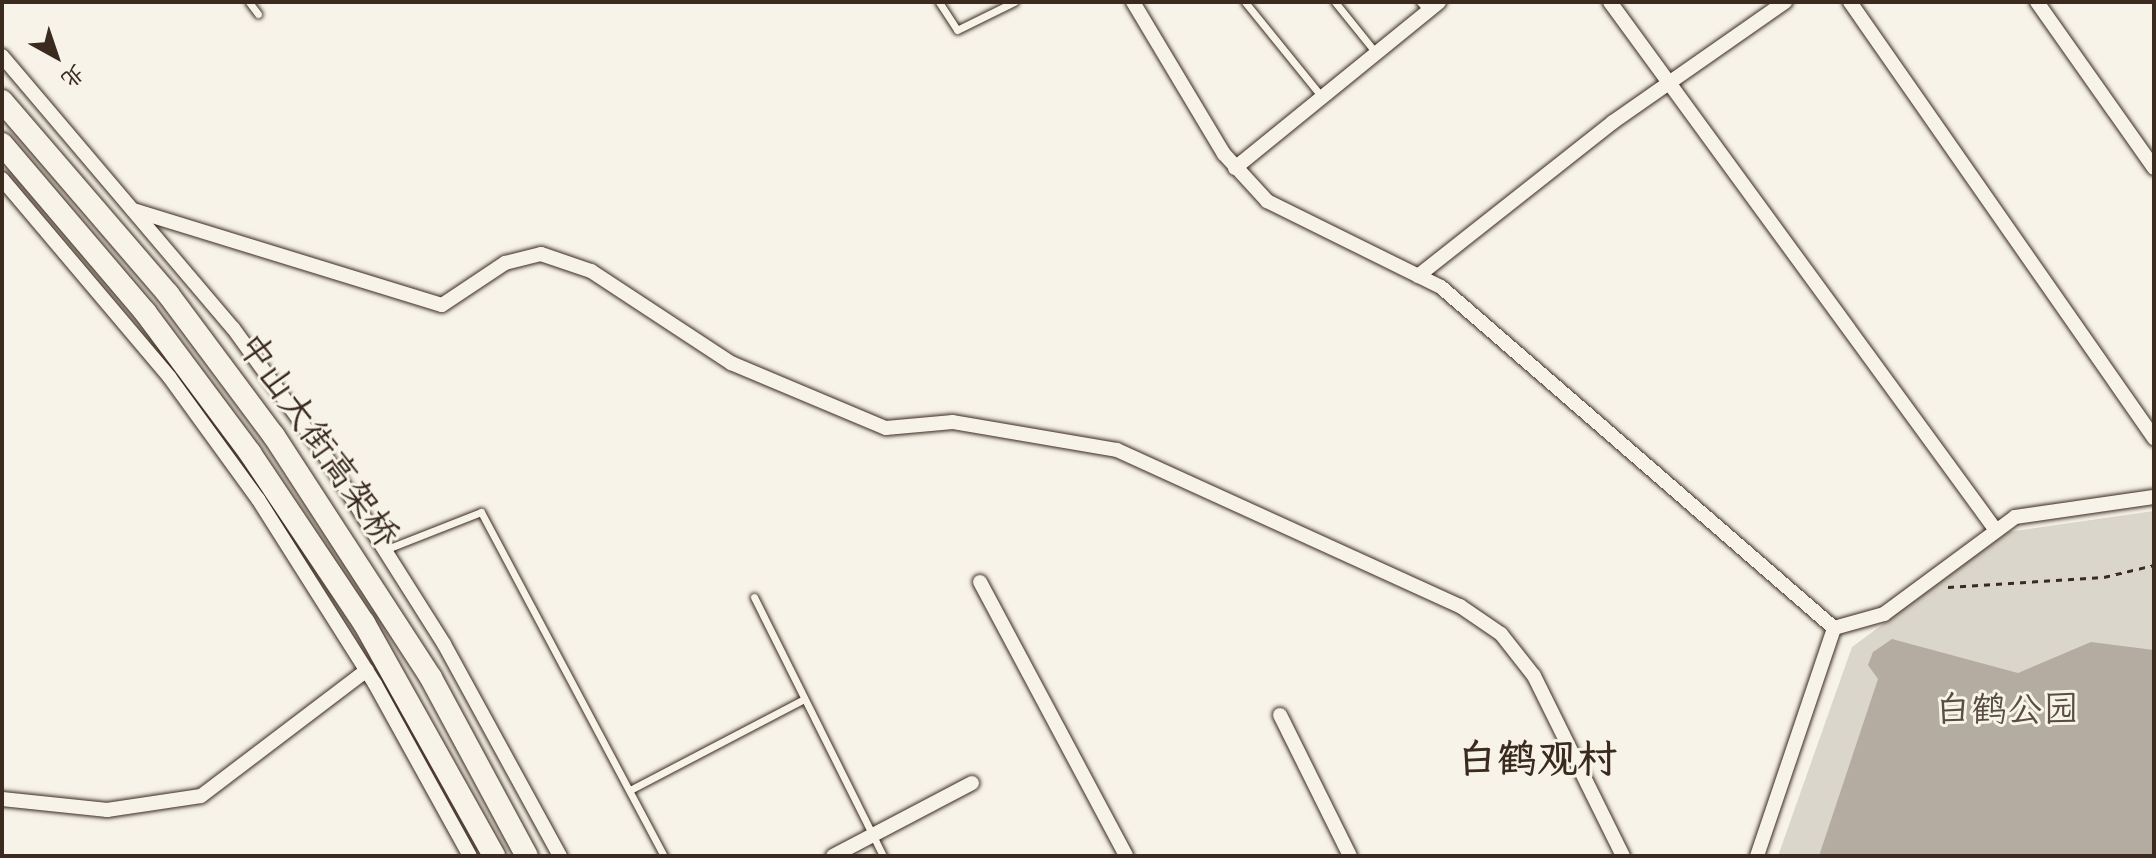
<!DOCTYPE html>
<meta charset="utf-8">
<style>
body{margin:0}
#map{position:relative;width:2156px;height:858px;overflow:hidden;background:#f7f3e8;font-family:"Indie Flower","LXGW WenKai TC",sans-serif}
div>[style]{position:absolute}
.green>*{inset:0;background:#dbd6cb}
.water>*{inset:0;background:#b4aca0}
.path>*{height:3px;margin-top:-1.5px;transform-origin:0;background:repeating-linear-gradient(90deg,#3b2a1e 0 6px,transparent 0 12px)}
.roads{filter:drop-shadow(0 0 2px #3b2a1e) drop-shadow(0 0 2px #3b2a1e)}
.lane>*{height:7px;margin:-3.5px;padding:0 3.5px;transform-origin:3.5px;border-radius:3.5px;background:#f7f3e8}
.street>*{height:14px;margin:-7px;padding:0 7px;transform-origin:7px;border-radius:7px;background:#f7f3e8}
.primary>*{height:22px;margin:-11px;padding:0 11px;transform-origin:11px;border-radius:11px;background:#f7f3e8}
span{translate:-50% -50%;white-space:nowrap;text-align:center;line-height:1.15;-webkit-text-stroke:6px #f7f3e8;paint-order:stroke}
.street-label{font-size:36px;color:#3b2a1e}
.park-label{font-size:36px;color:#5b4c41}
.quarter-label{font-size:40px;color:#3b2a1e;font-weight:700}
.frame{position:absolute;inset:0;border:4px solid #3b2a1e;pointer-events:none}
.north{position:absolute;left:16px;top:16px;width:80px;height:80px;-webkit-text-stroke:6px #f7f3e8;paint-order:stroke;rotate:140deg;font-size:22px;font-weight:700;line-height:32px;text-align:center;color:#3b2a1e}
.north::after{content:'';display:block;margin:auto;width:28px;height:36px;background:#3b2a1e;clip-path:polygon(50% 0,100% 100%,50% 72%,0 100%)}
</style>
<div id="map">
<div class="green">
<div style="clip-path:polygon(2154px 511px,2154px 856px,1778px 856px,1852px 647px,2008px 532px)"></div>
</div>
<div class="water">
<div style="clip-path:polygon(1892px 639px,2018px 673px,2091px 642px,2154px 650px,2154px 856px,1819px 856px,1878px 679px,1868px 665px,1873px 652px)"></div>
</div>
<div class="path">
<div style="left:1948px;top:587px;width:156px;rotate:-3.7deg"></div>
<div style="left:2104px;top:577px;width:51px;rotate:-13.5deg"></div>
</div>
<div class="roads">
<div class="lane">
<div style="left:249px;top:2px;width:15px;rotate:53deg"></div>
<div style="left:939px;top:2px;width:33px;rotate:57deg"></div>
<div style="left:957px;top:30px;width:64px;rotate:-26.2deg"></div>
<div style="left:1245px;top:2px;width:122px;rotate:51deg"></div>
<div style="left:1335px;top:2px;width:65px;rotate:51.2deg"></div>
<div style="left:1420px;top:2px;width:12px;rotate:48deg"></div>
<div style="left:387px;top:549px;width:101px;rotate:-21.5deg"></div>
<div style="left:481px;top:512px;width:390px;rotate:62deg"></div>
<div style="left:754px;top:597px;width:289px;rotate:63.5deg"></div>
<div style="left:630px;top:790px;width:196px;rotate:-27.6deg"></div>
</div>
<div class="street">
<div style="left:1133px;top:2px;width:177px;rotate:59.1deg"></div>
<div style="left:1224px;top:154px;width:64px;rotate:47.5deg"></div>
<div style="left:1267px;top:201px;width:194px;rotate:26.3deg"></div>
<div style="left:1441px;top:287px;width:520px;rotate:40.95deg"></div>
<div style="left:1834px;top:628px;width:52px;rotate:-15.6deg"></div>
<div style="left:1884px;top:614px;width:163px;rotate:-36.5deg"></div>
<div style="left:2015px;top:517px;width:140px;rotate:-8.2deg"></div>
<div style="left:1610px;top:2px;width:653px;rotate:53.85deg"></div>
<div style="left:1850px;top:2px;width:532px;rotate:55.11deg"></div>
<div style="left:2037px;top:2px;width:203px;rotate:54.8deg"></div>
<div style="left:2px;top:56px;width:357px;rotate:49.7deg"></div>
<div style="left:233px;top:328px;width:155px;rotate:54.2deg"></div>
<div style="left:324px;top:454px;width:225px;rotate:57.7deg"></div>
<div style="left:444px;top:644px;width:242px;rotate:61.3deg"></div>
<div style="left:1235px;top:168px;width:263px;rotate:-39.1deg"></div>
<div style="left:2px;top:179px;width:260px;rotate:49.8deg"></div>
<div style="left:170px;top:378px;width:150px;rotate:54deg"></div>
<div style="left:258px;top:499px;width:219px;rotate:57.7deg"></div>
<div style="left:375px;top:684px;width:196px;rotate:61.1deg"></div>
<div style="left:133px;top:210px;width:323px;rotate:17.1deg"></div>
<div style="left:442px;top:305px;width:76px;rotate:-33.7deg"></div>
<div style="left:505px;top:263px;width:37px;rotate:-14deg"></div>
<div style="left:541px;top:254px;width:53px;rotate:18.8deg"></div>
<div style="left:591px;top:271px;width:168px;rotate:33.3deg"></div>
<div style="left:731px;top:363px;width:168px;rotate:22.8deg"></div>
<div style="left:886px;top:428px;width:67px;rotate:-5.1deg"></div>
<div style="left:953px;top:422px;width:166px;rotate:9.7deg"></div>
<div style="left:1117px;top:450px;width:377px;rotate:24.5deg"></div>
<div style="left:1460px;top:606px;width:50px;rotate:34.3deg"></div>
<div style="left:1501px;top:634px;width:53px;rotate:51.8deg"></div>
<div style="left:1534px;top:676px;width:201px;rotate:63.7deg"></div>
<div style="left:1418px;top:276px;width:248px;rotate:-38.3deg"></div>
<div style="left:1613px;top:122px;width:210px;rotate:-34.9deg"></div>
<div style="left:980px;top:582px;width:310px;rotate:61.9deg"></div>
<div style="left:1280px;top:715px;width:157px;rotate:63.6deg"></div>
<div style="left:2px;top:799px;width:106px;rotate:6deg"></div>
<div style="left:107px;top:810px;width:95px;rotate:-8.5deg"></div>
<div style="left:201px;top:796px;width:208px;rotate:-37.2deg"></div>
<div style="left:833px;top:856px;width:157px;rotate:-27.7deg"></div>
<div style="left:1757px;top:856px;width:241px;rotate:-71.3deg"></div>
</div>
<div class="primary">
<div style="left:2px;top:101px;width:255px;rotate:49.3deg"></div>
<div style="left:168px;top:294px;width:177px;rotate:53.3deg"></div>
<div style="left:274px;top:436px;width:288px;rotate:57deg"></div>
<div style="left:431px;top:678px;width:202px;rotate:61.7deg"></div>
<div style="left:2px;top:144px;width:221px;rotate:49.6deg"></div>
<div style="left:145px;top:312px;width:176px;rotate:53.3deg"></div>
<div style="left:250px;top:453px;width:205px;rotate:56.2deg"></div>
<div style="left:364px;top:623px;width:267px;rotate:60.8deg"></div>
</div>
</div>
<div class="street-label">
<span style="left:316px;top:442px;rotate:55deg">中山大街高架桥</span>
</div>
<div class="park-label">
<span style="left:2007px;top:713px">白鹤公园</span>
</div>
<div class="quarter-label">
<span style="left:1537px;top:763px">白鹤观村</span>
</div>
<div class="frame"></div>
<div class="north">北</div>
</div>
